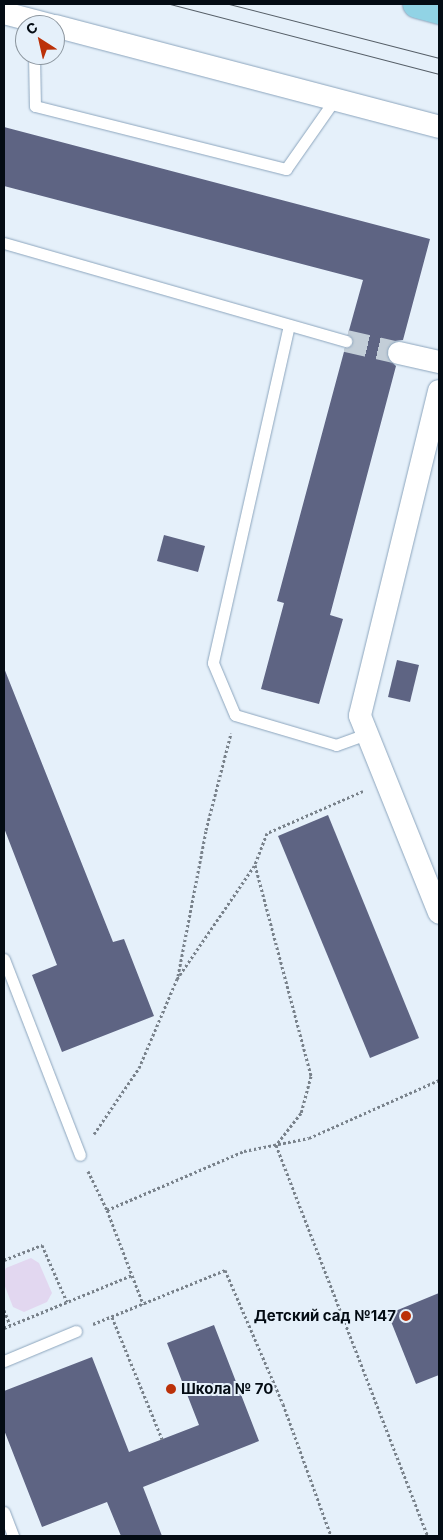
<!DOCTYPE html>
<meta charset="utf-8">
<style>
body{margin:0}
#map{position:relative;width:443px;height:1540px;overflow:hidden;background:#e5f0fa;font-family:Inter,sans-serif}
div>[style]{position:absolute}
.green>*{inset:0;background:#e2d7f0}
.building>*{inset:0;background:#5e6483}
.minor-tunnel>*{height:22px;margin-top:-11px;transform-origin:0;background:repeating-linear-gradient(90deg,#c3ced8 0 22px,transparent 0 33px)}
.path>*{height:3px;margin-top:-1.5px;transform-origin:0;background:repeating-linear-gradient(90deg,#79828b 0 2.5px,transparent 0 5px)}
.roads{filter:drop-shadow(0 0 1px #8ca5bd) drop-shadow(0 0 1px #8ca5bd)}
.service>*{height:11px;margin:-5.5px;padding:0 5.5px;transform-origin:5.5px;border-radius:5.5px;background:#fff}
.minor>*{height:22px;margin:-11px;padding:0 11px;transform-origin:11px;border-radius:11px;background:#fff}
.primary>*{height:28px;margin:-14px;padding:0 14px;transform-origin:14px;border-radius:14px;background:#91d3e5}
.tram>*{height:1px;margin:-0.5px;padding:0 0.5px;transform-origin:0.5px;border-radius:0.5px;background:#555e67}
.dots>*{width:14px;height:14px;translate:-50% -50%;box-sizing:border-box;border:2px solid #e5f0fa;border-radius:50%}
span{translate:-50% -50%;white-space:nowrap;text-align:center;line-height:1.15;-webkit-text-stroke:4px #e5f0fa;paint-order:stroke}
.poi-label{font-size:15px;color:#040c14;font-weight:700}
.right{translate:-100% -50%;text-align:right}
.left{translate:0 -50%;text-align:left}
.frame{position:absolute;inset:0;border:5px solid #040c14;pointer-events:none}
.north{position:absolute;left:15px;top:15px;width:50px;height:50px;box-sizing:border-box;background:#e5f0fa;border:1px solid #8b959e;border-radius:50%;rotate:325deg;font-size:14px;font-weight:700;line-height:20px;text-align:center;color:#040c14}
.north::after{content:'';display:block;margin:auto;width:18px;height:22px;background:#bb3109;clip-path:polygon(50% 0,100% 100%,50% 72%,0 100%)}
</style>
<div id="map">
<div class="green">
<div style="clip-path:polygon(31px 1258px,39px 1263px,52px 1293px,47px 1302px,24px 1312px,13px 1307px,4px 1284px,4px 1272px,6px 1268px)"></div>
</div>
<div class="building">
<div style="clip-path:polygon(4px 127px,430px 239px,403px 340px,395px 341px,386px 350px,387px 357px,396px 366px,330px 615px,343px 619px,319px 704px,261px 689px,284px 603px,277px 601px,345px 348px,353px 343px,348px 334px,363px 280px,4px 186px)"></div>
<div style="clip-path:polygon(164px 535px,205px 546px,198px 572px,157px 561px)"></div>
<div style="clip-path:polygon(397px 660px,419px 665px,410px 702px,388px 697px)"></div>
<div style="clip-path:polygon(4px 668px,113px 942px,124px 939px,154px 1016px,62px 1052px,32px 975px,57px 965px,4px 828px)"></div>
<div style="clip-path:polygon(328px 815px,419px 1038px,370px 1058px,278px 836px)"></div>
<div style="clip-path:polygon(439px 1293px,439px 1375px,416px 1384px,388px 1314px)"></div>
<div style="clip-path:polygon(214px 1325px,259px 1441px,143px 1487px,162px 1536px,121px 1536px,107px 1502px,42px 1527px,4px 1430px,4px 1391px,92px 1357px,129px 1452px,199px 1425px,167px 1343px)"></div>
</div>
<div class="minor-tunnel">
<div style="left:346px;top:341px;width:54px;rotate:12.8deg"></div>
</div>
<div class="path">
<div style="left:363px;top:791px;width:105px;rotate:156.4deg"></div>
<div style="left:267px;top:833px;width:34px;rotate:111deg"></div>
<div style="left:255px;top:865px;width:218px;rotate:75.1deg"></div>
<div style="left:311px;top:1076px;width:38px;rotate:105deg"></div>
<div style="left:301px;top:1113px;width:41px;rotate:128deg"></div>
<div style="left:276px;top:1145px;width:420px;rotate:68.8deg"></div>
<div style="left:178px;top:976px;width:149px;rotate:-79.1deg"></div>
<div style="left:206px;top:830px;width:100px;rotate:-75.5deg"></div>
<div style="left:94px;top:1134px;width:80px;rotate:-55.7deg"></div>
<div style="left:139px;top:1068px;width:97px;rotate:-66.9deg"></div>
<div style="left:177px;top:979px;width:137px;rotate:-55.7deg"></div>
<div style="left:88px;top:1171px;width:43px;rotate:64deg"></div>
<div style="left:107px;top:1210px;width:101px;rotate:69deg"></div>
<div style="left:107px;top:1210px;width:149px;rotate:-23.3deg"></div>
<div style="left:244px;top:1151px;width:66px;rotate:-11.3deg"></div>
<div style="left:309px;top:1138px;width:142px;rotate:-24deg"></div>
<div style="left:4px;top:1260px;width:41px;rotate:-21.5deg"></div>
<div style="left:42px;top:1245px;width:62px;rotate:66.3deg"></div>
<div style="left:4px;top:1310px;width:16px;rotate:68deg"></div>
<div style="left:112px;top:1317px;width:132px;rotate:67.7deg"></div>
<div style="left:93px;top:1324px;width:143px;rotate:-22.2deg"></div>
<div style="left:225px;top:1270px;width:146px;rotate:66.6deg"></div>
<div style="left:283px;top:1404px;width:140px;rotate:70deg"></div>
<div style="left:4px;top:1328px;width:139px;rotate:-22.5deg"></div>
</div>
<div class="roads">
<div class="service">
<div style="left:34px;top:55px;width:51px;rotate:88.9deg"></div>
<div style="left:35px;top:106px;width:259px;rotate:14.1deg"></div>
<div style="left:286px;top:169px;width:85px;rotate:-55deg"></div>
<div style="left:4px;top:243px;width:356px;rotate:16deg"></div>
<div style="left:289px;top:325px;width:346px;rotate:102.7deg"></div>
<div style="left:213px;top:663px;width:56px;rotate:67.1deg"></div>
<div style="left:235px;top:715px;width:105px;rotate:16.5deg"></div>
<div style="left:336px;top:745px;width:33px;rotate:-20deg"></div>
<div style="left:4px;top:959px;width:210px;rotate:68.8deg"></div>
<div style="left:4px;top:1361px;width:78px;rotate:-22.6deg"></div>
<div style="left:4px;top:1512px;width:26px;rotate:69deg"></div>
</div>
<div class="minor">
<div style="left:4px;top:13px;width:48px;rotate:14.6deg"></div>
<div style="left:55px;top:26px;width:397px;rotate:14.7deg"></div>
<div style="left:399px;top:353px;width:41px;rotate:12.7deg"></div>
<div style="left:439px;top:391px;width:334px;rotate:103.7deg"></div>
<div style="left:360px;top:716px;width:212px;rotate:68.1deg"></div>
</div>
<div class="primary">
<div style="left:417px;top:4px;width:23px;rotate:15deg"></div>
</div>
</div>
<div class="tram">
<div style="left:170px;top:4px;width:278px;rotate:14.6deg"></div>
<div style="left:229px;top:4px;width:217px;rotate:14.4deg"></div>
</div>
<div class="dots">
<div style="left:406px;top:1316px;background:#bb3109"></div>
<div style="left:171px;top:1389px;background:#bb3109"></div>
</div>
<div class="poi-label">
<span class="right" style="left:396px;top:1316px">Детский сад №147</span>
<span class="left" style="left:181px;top:1389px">Школа № 70</span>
</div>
<div class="frame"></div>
<div class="north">С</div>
</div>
